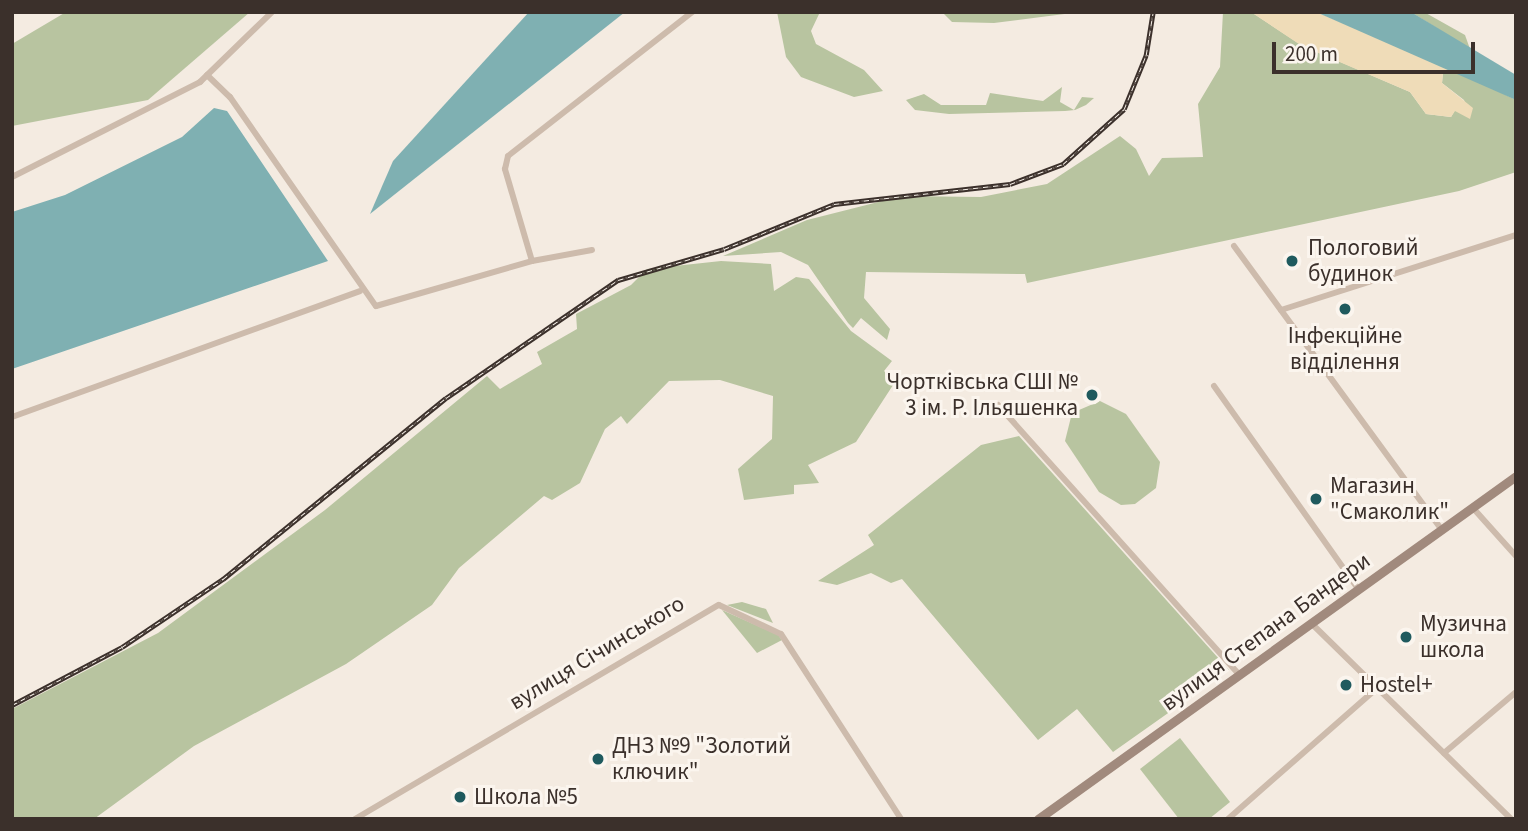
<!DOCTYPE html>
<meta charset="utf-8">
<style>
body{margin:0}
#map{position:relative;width:1528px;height:831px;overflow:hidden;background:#f4ebe1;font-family:"Source Sans 3",sans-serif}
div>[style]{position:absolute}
.green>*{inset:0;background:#b8c4a0}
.sand>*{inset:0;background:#efdcb8}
.water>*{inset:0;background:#7fb0b2}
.street>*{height:6px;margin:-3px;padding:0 3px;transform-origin:3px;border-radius:3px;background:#cdbbac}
.secondary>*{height:9px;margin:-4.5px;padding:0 4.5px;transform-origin:4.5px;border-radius:4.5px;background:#a18a7d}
.rail>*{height:4.5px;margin-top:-2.25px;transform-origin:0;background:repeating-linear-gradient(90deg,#fbf5ee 0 5px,#3b302b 0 10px);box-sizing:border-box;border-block:2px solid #3b302b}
.dots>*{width:19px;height:19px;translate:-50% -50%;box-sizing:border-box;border:4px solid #fbf5ee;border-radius:50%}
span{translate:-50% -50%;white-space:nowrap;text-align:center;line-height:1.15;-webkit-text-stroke:6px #fbf5ee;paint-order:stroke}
.poi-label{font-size:23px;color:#3b302b}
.left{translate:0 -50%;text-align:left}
.right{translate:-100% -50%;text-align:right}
.street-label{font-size:23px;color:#3b302b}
.frame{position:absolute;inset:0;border:14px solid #3b302b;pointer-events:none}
.scale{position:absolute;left:1272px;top:42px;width:203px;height:32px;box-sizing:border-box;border:4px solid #3b302b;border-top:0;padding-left:9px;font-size:21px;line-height:24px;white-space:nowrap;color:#3b302b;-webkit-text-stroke:5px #fbf5ee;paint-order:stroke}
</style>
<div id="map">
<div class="green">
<div style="clip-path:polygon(66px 12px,250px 12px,148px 100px,12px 126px,12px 44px)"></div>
<div style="clip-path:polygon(777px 12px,820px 12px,811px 31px,816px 44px,864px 70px,883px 91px,854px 97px,801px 77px,786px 57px)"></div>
<div style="clip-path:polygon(942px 12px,1080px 12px,994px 23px,952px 22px)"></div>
<div style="clip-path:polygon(1223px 12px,1251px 12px,1301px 45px,1410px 92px,1426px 114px,1451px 117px,1455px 110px,1470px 118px,1464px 100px,1442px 83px,1443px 73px,1453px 69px,1516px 100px,1516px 172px,1459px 191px,1027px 283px,1025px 274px,866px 272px,864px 298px,890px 329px,887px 340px,861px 318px,853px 328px,848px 323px,808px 265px,781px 252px,723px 256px,807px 220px,902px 196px,981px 197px,1047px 184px,1120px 136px,1136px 149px,1149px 176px,1162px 158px,1203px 157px,1198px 104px,1220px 67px)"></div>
<div style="clip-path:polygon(1411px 12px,1424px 12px,1465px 35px,1470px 49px)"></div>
<div style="clip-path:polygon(1062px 87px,1060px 102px,1074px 110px,1082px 97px,1094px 98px,1086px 105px,1075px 110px,1065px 111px,949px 114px,915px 110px,906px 100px,924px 94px,941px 105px,986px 105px,990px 93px,1043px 101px)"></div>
<div style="clip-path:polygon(721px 261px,771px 264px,774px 291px,796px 277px,809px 279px,851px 331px,892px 361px,884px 371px,895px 382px,856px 442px,808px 465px,819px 483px,794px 485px,794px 494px,744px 500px,738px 469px,772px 439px,773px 396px,720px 380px,669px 381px,627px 424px,621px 416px,605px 429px,580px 483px,552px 500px,544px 496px,459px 568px,432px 605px,346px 664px,194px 746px,94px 819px,12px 819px,12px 709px,158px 633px,325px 510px,487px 376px,500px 389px,542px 364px,537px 352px,577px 329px,576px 314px,631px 285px,647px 269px)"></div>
<div style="clip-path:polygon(1100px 401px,1126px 414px,1160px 462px,1156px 488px,1135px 504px,1121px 505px,1099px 492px,1065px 441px,1072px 413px)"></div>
<div style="clip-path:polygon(1019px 436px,1229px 670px,1113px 752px,1077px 709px,1038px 740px,902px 579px,891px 583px,871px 573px,837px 585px,818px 581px,874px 545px,868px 535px,981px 445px)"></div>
<div style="clip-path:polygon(742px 602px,766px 609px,773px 623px,727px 605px)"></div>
<div style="clip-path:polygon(722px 610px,778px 635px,782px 640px,757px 653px)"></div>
<div style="clip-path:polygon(1180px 738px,1230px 802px,1209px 819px,1179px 819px,1140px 769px)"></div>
</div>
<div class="sand">
<div style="clip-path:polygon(1251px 12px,1316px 12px,1453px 69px,1443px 73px,1442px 83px,1473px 108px,1470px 119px,1455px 111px,1451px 117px,1426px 114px,1410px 92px,1302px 46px)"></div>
</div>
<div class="water">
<div style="clip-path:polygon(529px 12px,625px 12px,370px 214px,393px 161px)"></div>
<div style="clip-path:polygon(1316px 12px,1411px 12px,1516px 75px,1516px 100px)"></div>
<div style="clip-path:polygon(214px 108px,227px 111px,328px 261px,12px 369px,12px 212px,65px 195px,182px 137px)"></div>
</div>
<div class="street">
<div style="left:207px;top:75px;width:32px;rotate:44deg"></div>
<div style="left:230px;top:97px;width:255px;rotate:55.1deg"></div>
<div style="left:376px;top:306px;width:162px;rotate:-16.1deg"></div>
<div style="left:12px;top:177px;width:211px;rotate:-26.8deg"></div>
<div style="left:200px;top:82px;width:100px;rotate:-44.2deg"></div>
<div style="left:1234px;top:246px;width:352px;rotate:53.8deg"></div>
<div style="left:592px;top:250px;width:61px;rotate:169.6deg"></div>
<div style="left:532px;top:261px;width:96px;rotate:-106.4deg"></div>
<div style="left:505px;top:169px;width:13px;rotate:-77deg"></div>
<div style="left:508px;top:156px;width:234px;rotate:-38deg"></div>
<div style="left:1281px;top:310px;width:247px;rotate:-17.7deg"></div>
<div style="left:1214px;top:386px;width:249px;rotate:54.6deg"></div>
<div style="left:998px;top:405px;width:362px;rotate:48.2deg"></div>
<div style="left:12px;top:417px;width:370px;rotate:-19.9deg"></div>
<div style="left:1473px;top:508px;width:64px;rotate:48.1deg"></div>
<div style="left:1311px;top:623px;width:280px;rotate:44.4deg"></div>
<div style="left:1444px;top:753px;width:94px;rotate:-40.3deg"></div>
<div style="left:355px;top:819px;width:422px;rotate:-30.5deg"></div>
<div style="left:719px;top:605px;width:68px;rotate:25.1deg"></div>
<div style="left:781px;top:634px;width:221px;rotate:57deg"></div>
<div style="left:1228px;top:819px;width:197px;rotate:-41.3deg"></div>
</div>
<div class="secondary">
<div style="left:1038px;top:819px;width:588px;rotate:-35.66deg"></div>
</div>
<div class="rail">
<div style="left:12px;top:705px;width:124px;rotate:-27.8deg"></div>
<div style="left:122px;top:647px;width:122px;rotate:-34deg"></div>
<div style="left:223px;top:579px;width:287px;rotate:-39.1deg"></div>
<div style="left:446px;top:398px;width:209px;rotate:-34.5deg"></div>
<div style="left:618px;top:280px;width:110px;rotate:-16.3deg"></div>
<div style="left:724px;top:249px;width:119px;rotate:-22.2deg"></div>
<div style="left:834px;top:204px;width:177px;rotate:-6.5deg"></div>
<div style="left:1010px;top:184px;width:57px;rotate:-20.7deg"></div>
<div style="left:1063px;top:164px;width:82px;rotate:-42deg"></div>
<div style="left:1124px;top:109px;width:58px;rotate:-67.8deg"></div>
<div style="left:1146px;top:55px;width:44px;rotate:-80.8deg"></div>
</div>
<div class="dots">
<div style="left:1292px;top:261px;background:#1f5a5e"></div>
<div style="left:1345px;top:309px;background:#1f5a5e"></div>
<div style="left:1092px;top:395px;background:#1f5a5e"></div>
<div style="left:1316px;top:499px;background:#1f5a5e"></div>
<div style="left:1406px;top:637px;background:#1f5a5e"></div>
<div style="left:1346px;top:685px;background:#1f5a5e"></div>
<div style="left:598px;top:759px;background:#1f5a5e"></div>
<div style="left:460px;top:797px;background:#1f5a5e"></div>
</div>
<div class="poi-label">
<span class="left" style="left:1308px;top:261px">Пологовий<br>будинок</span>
<span style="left:1345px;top:349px">Інфекційне<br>відділення</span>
<span class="right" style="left:1078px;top:395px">Чортківська СШІ №<br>3 ім. Р. Ільяшенка</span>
<span class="left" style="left:1330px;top:499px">Магазин<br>"Смаколик"</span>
<span class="left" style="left:1420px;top:637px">Музична<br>школа</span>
<span class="left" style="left:1360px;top:685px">Hostel+</span>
<span class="left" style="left:612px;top:759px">ДНЗ №9 "Золотий<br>ключик"</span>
<span class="left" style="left:474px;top:797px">Школа №5</span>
</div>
<div class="street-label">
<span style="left:1266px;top:632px;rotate:-36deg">вулиця Степана Бандери</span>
<span style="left:597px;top:653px;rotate:-31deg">вулиця Січинського</span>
</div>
<div class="frame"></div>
<div class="scale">200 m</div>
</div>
